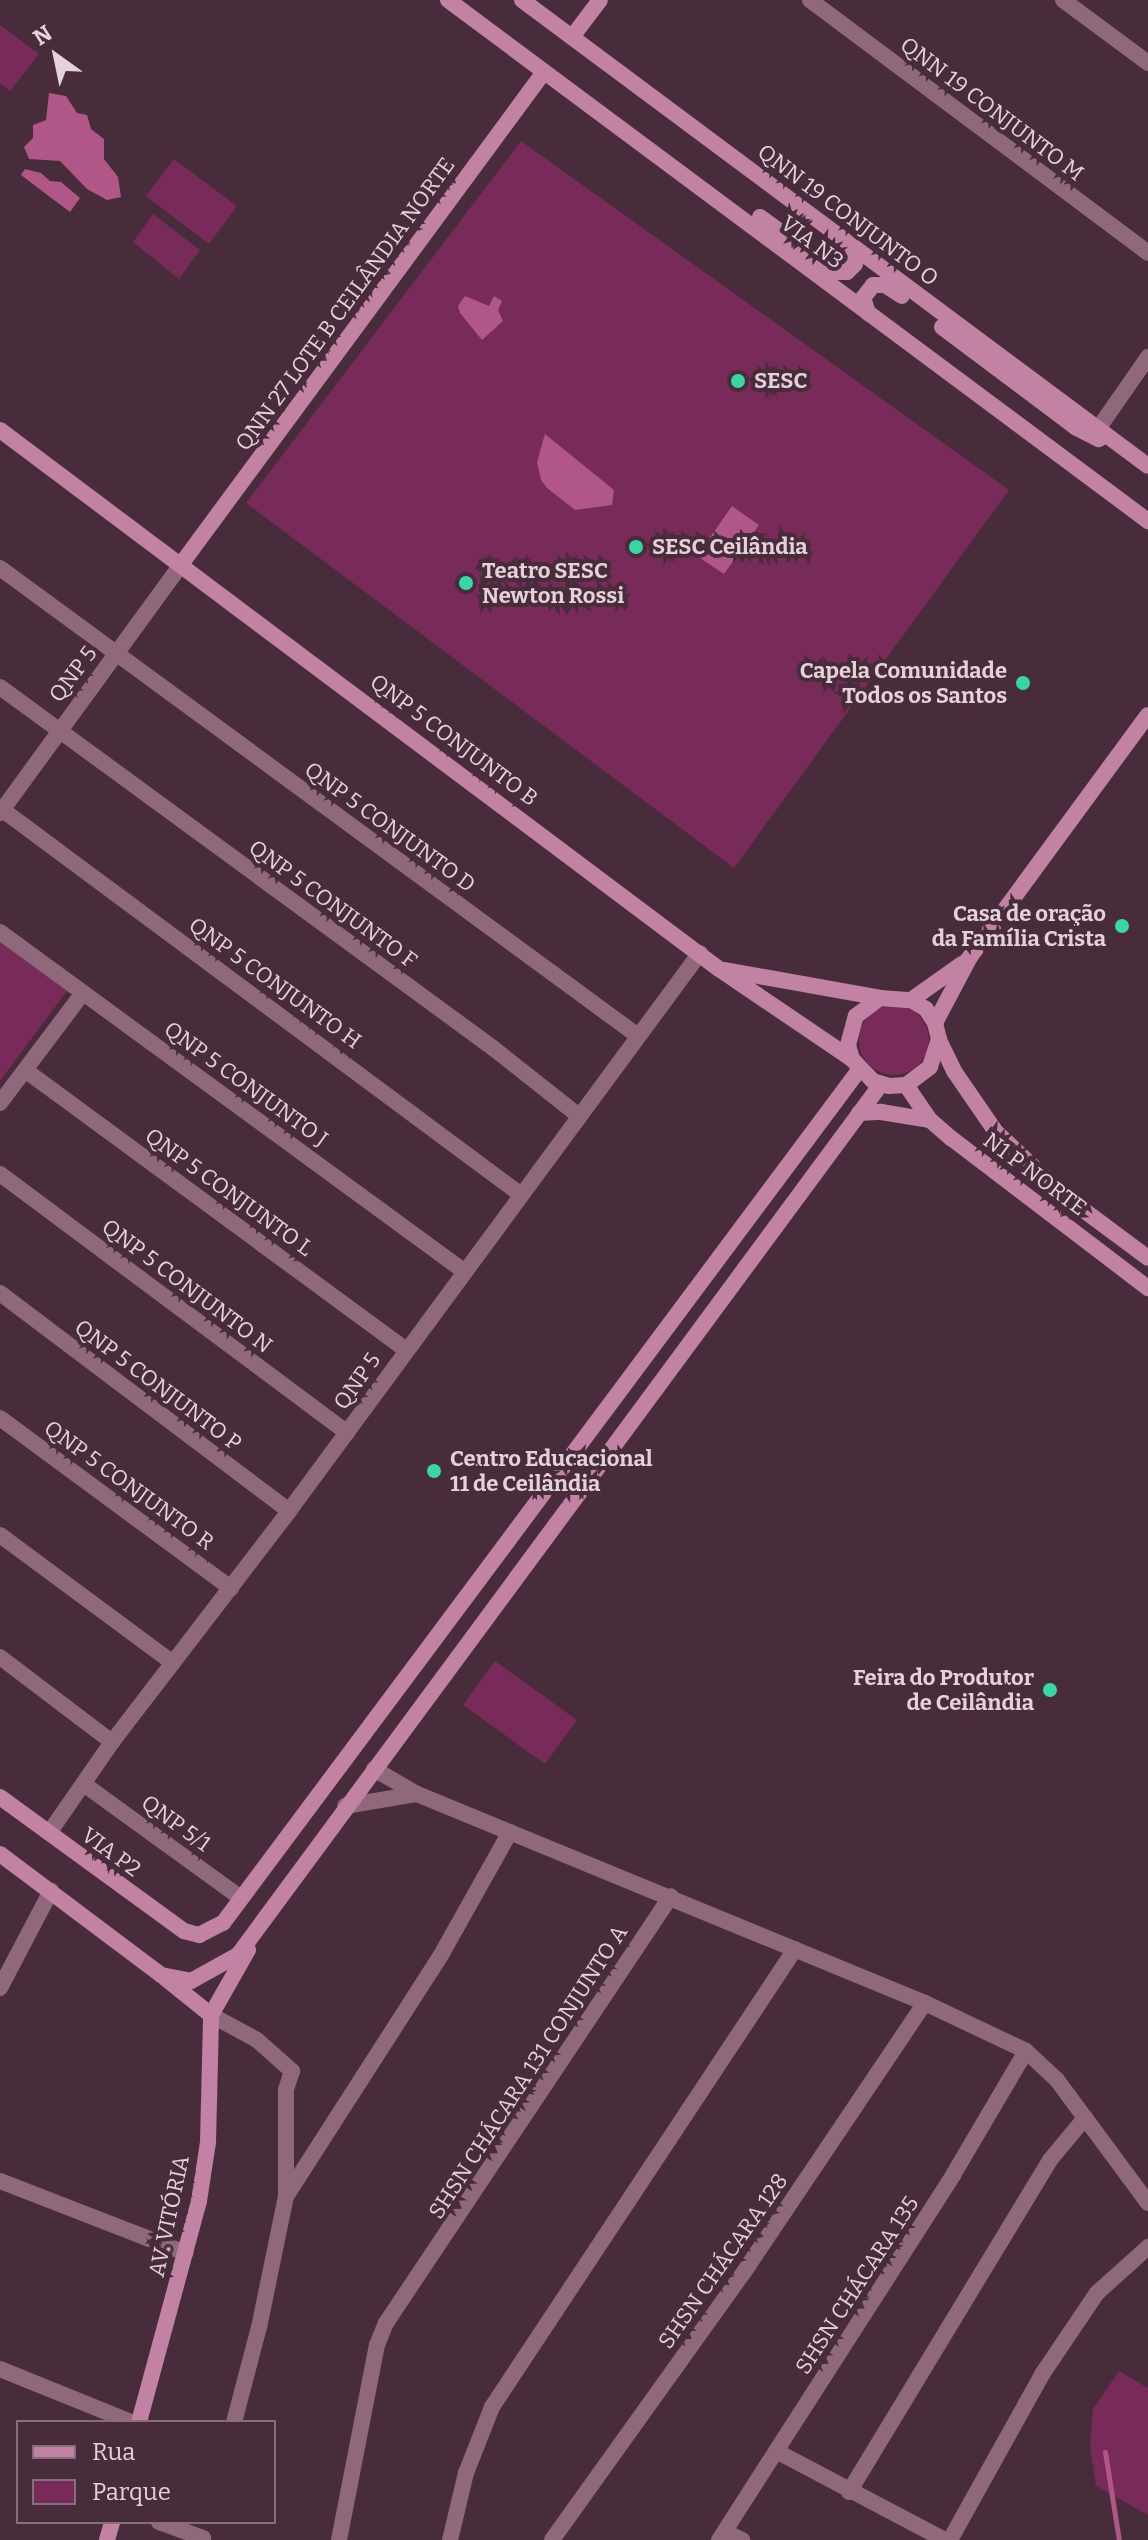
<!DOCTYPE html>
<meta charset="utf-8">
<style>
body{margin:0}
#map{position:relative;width:1148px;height:2540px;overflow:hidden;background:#492c3b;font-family:Bitter,serif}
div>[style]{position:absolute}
.green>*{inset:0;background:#782a58}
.round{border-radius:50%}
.water>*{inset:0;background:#b05788}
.stream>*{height:5px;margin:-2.5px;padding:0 2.5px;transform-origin:2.5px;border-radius:2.5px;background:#b05788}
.street>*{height:16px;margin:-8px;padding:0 8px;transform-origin:8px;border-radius:8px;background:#90687c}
.secondary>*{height:16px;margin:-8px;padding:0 8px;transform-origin:8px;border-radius:8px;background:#c182a3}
.dots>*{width:22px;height:22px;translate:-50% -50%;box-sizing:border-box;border:4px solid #492c3b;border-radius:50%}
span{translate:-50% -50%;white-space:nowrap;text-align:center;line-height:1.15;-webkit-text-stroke:8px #492c3b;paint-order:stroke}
.street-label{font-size:22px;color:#e4d1da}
.poi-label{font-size:22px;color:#e4d1da;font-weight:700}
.left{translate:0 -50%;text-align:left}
.right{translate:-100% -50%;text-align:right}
.legend{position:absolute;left:16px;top:2420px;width:260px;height:104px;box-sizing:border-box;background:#492c3b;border:2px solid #876e7b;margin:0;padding:10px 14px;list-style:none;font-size:24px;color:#e4d1da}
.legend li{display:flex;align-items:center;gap:16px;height:40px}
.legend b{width:40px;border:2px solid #876e7b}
.north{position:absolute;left:16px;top:16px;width:80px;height:80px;-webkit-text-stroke:6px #492c3b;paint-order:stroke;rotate:327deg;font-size:22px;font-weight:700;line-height:32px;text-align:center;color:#e4d1da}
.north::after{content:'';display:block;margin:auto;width:28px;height:36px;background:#e4d1da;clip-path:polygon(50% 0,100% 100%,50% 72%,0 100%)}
</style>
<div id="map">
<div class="green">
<div style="clip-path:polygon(0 25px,39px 54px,10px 91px,0 83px)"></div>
<div style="clip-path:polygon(521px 141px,1009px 490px,734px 868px,246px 503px)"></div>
<div style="clip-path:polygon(174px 159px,237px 206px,209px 244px,146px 196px)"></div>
<div style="clip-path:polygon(153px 214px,200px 250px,179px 279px,133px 242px)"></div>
<div style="clip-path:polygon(0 942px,67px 991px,0 1081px)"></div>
<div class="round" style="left:859px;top:1005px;width:70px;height:70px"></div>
<div style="clip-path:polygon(495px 1661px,577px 1720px,545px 1764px,463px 1705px)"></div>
<div style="clip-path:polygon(1119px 2371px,1148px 2388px,1148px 2515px,1096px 2486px,1090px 2445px,1093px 2409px)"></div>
</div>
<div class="water">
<div style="clip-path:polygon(49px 93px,66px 96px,77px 113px,87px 115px,91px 129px,104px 139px,104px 159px,118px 177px,121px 197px,107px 200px,87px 189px,60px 161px,29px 159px,24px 147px,33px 138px,33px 125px,46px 120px)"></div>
<div style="clip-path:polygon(25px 169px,41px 173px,50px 181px,61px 182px,80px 198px,70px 212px,21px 175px)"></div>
<div style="clip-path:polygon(465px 296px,489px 306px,494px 296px,502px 301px,498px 310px,503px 321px,482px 340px,460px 313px,458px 306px)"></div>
<div style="clip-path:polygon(545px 434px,614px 490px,612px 505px,575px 510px,547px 488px,541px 480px,537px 462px)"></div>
<div style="clip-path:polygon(732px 506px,759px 525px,724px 574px,697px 556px)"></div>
</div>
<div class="stream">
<div style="left:1105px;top:2452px;width:89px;rotate:81deg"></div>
</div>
<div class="street">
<div style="left:810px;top:0;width:422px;rotate:36.8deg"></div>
<div style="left:1063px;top:0;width:106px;rotate:36.5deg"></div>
<div style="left:1098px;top:429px;width:88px;rotate:-55.2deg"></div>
<div style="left:0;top:568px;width:791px;rotate:36.26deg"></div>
<div style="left:0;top:687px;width:611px;rotate:36.21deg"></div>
<div style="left:493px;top:1048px;width:110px;rotate:38.3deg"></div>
<div style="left:0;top:808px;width:648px;rotate:36.59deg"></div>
<div style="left:0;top:813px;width:309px;rotate:-53.9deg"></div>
<div style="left:0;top:932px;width:576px;rotate:36.17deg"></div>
<div style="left:25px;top:1070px;width:473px;rotate:36.3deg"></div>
<div style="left:0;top:1103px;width:138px;rotate:-53deg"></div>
<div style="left:0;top:1174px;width:433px;rotate:36.7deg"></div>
<div style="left:0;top:1293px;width:362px;rotate:37deg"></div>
<div style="left:0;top:1418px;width:287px;rotate:36.4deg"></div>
<div style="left:0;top:1535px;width:215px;rotate:36.5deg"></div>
<div style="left:0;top:1657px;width:141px;rotate:37.2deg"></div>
<div style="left:374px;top:1769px;width:50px;rotate:30.2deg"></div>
<div style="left:417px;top:1794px;width:549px;rotate:22.36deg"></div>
<div style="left:925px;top:2003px;width:112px;rotate:25.4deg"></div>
<div style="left:1026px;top:2051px;width:42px;rotate:43.1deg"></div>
<div style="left:1057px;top:2080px;width:153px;rotate:53.5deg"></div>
<div style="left:85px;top:1785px;width:193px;rotate:35.9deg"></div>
<div style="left:345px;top:1806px;width:73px;rotate:-9.5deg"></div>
<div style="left:49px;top:1833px;width:111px;rotate:-55.3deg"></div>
<div style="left:112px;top:1742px;width:291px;rotate:-52.5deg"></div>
<div style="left:289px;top:1511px;width:693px;rotate:-53.63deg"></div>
<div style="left:0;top:1988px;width:110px;rotate:-62.3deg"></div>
<div style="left:211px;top:2015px;width:52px;rotate:28.5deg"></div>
<div style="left:257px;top:2040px;width:47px;rotate:41.5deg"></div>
<div style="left:292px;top:2071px;width:20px;rotate:108deg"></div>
<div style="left:286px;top:2090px;width:106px;rotate:90deg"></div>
<div style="left:286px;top:2196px;width:134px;rotate:101.6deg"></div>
<div style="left:259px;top:2327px;width:98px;rotate:104.7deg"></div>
<div style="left:0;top:2181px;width:199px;rotate:21.2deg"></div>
<div style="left:287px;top:2195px;width:285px;rotate:-57.3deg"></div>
<div style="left:441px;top:1955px;width:141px;rotate:-60.7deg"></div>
<div style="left:0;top:2369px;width:141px;rotate:22deg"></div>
<div style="left:776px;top:2451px;width:191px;rotate:27.8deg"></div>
<div style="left:849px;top:2492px;width:388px;rotate:-58.8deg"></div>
<div style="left:1050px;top:2160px;width:55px;rotate:-50.2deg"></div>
<div style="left:159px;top:2522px;width:47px;rotate:20deg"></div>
<div style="left:725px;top:2532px;width:19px;rotate:25deg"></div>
<div style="left:339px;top:2540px;width:199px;rotate:-79deg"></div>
<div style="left:377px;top:2345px;width:24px;rotate:-68deg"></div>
<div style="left:386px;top:2323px;width:513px;rotate:-56.28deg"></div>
<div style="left:450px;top:2540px;width:69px;rotate:-76.6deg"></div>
<div style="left:466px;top:2473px;width:71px;rotate:-68.5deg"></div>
<div style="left:492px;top:2407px;width:549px;rotate:-56.51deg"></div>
<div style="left:552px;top:2540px;width:337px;rotate:-54.4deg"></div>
<div style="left:748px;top:2266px;width:317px;rotate:-56.1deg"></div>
<div style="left:719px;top:2540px;width:434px;rotate:-57.3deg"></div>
<div style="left:953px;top:2175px;width:144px;rotate:-59.5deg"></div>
<div style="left:950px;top:2540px;width:191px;rotate:-60.9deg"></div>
<div style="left:1043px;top:2373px;width:97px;rotate:-56deg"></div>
<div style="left:1097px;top:2293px;width:69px;rotate:-42deg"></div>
</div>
<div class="secondary">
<div style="left:448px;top:0;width:873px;rotate:36.66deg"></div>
<div style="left:522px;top:0;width:780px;rotate:36.66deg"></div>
<div style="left:572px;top:37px;width:46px;rotate:-52.9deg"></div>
<div style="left:760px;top:217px;width:94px;rotate:35.9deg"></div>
<div style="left:836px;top:272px;width:11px"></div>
<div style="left:847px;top:272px;width:11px;rotate:-45deg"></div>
<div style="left:855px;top:264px;width:10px;rotate:-84deg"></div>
<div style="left:856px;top:254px;width:9px;rotate:-122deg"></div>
<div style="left:868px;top:313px;width:16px;rotate:-108deg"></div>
<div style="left:863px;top:298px;width:16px;rotate:-52deg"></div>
<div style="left:873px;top:285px;width:12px"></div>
<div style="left:885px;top:285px;width:20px;rotate:33deg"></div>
<div style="left:942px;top:327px;width:166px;rotate:36.9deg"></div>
<div style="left:1075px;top:427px;width:27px;rotate:27deg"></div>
<div style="left:0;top:430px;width:899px;rotate:36.86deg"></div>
<div style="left:719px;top:969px;width:161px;rotate:34.1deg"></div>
<div style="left:182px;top:563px;width:610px;rotate:-53.6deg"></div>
<div style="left:725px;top:970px;width:158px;rotate:10.2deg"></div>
<div style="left:880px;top:998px;width:31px;rotate:4deg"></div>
<div style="left:911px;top:1000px;width:17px;rotate:31deg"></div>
<div style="left:926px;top:1009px;width:17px;rotate:57deg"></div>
<div style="left:935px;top:1023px;width:16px;rotate:76deg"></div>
<div style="left:939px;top:1039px;width:29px;rotate:108deg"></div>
<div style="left:930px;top:1067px;width:30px;rotate:143deg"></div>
<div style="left:906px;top:1085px;width:17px;rotate:177deg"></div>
<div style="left:889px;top:1086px;width:17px;rotate:-163deg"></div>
<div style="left:873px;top:1081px;width:30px;rotate:-134deg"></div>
<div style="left:852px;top:1059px;width:15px;rotate:-106deg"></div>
<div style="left:848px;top:1045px;width:30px;rotate:-75deg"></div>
<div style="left:856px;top:1016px;width:30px;rotate:-37deg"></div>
<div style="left:911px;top:1000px;width:67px;rotate:-35.3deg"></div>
<div style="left:935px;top:1023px;width:75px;rotate:-62.1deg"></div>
<div style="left:970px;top:957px;width:300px;rotate:-53.7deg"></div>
<div style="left:939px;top:1040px;width:34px;rotate:64deg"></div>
<div style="left:954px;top:1071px;width:74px;rotate:55.5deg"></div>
<div style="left:996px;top:1132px;width:96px;rotate:42.9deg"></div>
<div style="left:1066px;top:1197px;width:102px;rotate:36.6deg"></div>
<div style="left:906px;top:1085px;width:42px;rotate:55.6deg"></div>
<div style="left:930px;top:1120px;width:28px;rotate:41deg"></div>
<div style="left:951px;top:1138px;width:248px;rotate:37.3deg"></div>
<div style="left:859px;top:1113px;width:22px;rotate:-3deg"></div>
<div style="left:881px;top:1112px;width:50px;rotate:9.3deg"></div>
<div style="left:0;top:1797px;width:228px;rotate:36.1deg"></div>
<div style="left:184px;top:1931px;width:16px;rotate:15deg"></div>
<div style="left:199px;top:1935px;width:27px;rotate:-27deg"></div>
<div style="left:223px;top:1923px;width:1064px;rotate:-53.29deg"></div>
<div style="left:0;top:1854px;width:201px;rotate:36.9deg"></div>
<div style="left:161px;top:1975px;width:31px;rotate:11deg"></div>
<div style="left:191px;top:1981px;width:54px;rotate:-29deg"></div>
<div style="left:238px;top:1955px;width:1083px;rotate:-53.56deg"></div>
<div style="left:165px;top:1978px;width:59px;rotate:38.8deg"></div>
<div style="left:139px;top:2422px;width:229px;rotate:-74.8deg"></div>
<div style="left:199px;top:2201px;width:60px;rotate:-81.3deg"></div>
<div style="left:208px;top:2142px;width:127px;rotate:-88.6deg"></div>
<div style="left:211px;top:2015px;width:75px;rotate:-60.4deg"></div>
<div style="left:107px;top:2540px;width:19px;rotate:-74deg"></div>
</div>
<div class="dots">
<div style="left:738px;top:381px;background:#3ad4a5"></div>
<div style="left:636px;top:547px;background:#3ad4a5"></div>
<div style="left:466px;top:583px;background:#3ad4a5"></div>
<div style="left:1023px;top:683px;background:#3ad4a5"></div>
<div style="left:1122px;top:926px;background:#3ad4a5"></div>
<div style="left:434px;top:1471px;background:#3ad4a5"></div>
<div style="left:1050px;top:1690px;background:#3ad4a5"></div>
</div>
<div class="street-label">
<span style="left:992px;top:109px;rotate:37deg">QNN 19 CONJUNTO M</span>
<span style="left:848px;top:215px;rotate:37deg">QNN 19 CONJUNTO O</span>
<span style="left:812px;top:242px;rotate:37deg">VIA N3</span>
<span style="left:345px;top:304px;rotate:-54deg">QNN 27 LOTE B CEILÂNDIA NORTE</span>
<span style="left:73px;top:674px;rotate:-53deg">QNP 5</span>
<span style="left:454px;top:740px;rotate:37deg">QNP 5 CONJUNTO B</span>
<span style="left:390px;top:827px;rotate:36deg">QNP 5 CONJUNTO D</span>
<span style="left:333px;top:904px;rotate:36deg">QNP 5 CONJUNTO F</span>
<span style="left:275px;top:983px;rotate:36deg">QNP 5 CONJUNTO H</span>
<span style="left:246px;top:1084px;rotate:36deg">QNP 5 CONJUNTO J</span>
<span style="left:1035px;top:1174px;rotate:37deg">N1 P NORTE</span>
<span style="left:229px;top:1192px;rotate:36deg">QNP 5 CONJUNTO L</span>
<span style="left:187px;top:1286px;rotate:37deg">QNP 5 CONJUNTO N</span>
<span style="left:357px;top:1381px;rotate:-55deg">QNP 5</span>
<span style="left:158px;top:1385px;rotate:37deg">QNP 5 CONJUNTO P</span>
<span style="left:129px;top:1485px;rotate:36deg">QNP 5 CONJUNTO R</span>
<span style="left:176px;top:1823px;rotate:36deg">QNP 5/1</span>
<span style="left:111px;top:1852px;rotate:36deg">VIA P2</span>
<span style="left:528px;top:2072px;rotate:-57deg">SHSN CHÁCARA 131 CONJUNTO A</span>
<span style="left:169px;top:2216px;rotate:-78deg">AV. VITÓRIA</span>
<span style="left:723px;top:2261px;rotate:-55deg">SHSN CHÁCARA 128</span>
<span style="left:857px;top:2285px;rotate:-57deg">SHSN CHÁCARA 135</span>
</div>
<div class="poi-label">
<span class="left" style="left:754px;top:381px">SESC</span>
<span class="left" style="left:652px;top:547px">SESC Ceilândia</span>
<span class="left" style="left:482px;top:583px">Teatro SESC<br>Newton Rossi</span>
<span class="right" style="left:1007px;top:683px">Capela Comunidade<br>Todos os Santos</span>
<span class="right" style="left:1106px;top:926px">Casa de oração<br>da Família Crista</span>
<span class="left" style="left:450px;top:1471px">Centro Educacional<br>11 de Ceilândia</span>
<span class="right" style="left:1034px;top:1690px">Feira do Produtor<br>de Ceilândia</span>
</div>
<ul class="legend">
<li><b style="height:10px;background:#c182a3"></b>Rua</li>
<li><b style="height:22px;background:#782a58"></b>Parque</li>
</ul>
<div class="north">N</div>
</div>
